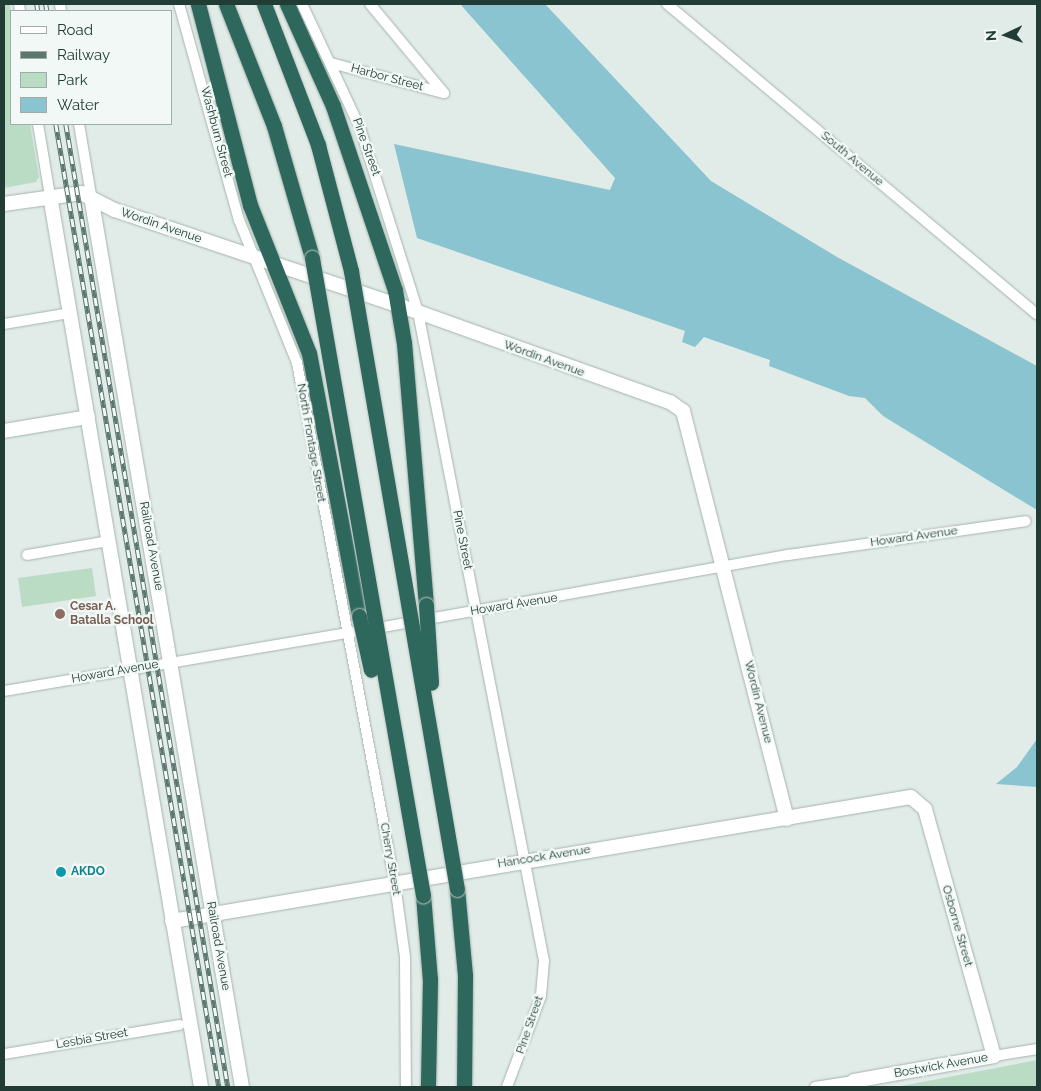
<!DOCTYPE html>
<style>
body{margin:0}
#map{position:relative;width:1041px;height:1091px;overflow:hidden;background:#e1ebe7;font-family:Raleway,sans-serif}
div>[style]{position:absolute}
.green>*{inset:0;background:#badcc4}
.water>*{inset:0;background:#89c4d0}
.roads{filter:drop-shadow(0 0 1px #a4b3ae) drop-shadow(0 0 1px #a4b3ae)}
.street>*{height:10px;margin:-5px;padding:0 5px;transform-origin:5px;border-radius:5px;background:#fff}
.secondary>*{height:14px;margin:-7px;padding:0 7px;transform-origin:7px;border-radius:7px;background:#fff}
.highway>*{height:15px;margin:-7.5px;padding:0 7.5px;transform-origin:7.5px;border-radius:7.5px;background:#2e675c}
.rail>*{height:4.5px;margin-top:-2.25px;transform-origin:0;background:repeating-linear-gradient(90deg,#f1f8f5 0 8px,#5c7770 0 16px);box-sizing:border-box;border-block:1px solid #5c7770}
.bridges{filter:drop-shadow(0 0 1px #c1c8c6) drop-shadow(0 0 1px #c1c8c6)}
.highway-bridge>*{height:15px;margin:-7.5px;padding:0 7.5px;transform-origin:7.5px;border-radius:7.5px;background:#2e675c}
.dots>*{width:14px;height:14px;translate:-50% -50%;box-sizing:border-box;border:2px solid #f1f8f5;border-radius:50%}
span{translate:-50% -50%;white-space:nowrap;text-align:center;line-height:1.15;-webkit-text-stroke:4.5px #f1f8f5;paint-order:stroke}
.street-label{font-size:12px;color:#213c35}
.education-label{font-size:12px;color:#785e54;font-weight:700}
.left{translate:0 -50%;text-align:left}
.culture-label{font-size:12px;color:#0d838f;font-weight:700}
.frame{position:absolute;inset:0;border:5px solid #213c35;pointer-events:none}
.legend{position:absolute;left:10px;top:10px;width:162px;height:115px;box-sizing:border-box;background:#f1f8f5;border:1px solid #9eada8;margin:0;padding:6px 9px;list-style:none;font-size:15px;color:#213c35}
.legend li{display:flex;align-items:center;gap:10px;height:25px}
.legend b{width:25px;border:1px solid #9eada8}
.north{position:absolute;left:981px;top:10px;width:50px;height:50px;-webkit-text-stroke:4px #f1f8f5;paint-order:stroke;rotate:267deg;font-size:14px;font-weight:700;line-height:20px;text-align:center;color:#213c35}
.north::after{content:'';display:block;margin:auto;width:18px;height:22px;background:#213c35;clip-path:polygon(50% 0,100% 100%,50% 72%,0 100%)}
</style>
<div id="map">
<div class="green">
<div style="clip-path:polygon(4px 4px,10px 4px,11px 13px,11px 124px,30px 124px,39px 177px,36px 182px,4px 188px)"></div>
<div style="clip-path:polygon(92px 568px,96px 596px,22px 607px,18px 578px)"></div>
<div style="clip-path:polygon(1037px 1060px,1037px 1087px,896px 1087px)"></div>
</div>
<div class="water">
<div style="clip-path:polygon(460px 4px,545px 4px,711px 181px,837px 257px,1037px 366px,1037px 510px,883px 416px,865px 398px,849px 396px,769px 366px,770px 360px,704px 337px,695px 347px,682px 342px,685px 331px,417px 238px,394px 144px,610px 190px,615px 178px)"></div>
<div style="clip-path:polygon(1037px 739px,1037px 787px,996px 784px,1017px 767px)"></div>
</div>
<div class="roads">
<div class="street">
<div style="left:19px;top:4px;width:7px;rotate:82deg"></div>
<div style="left:60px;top:4px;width:7px;rotate:82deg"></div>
<div style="left:179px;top:4px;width:224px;rotate:74.5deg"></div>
<div style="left:239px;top:220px;width:154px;rotate:67.9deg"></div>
<div style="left:297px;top:363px;width:530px;rotate:79.35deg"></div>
<div style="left:395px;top:884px;width:74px;rotate:82.2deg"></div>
<div style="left:405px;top:957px;width:130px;rotate:89.6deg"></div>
<div style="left:302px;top:4px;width:137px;rotate:64.9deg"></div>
<div style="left:360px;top:128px;width:193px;rotate:72.5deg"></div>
<div style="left:418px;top:312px;width:661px;rotate:79.01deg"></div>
<div style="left:544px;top:961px;width:35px;rotate:95deg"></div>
<div style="left:541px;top:996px;width:97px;rotate:110.5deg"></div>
<div style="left:370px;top:4px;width:116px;rotate:50.3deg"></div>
<div style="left:667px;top:4px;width:483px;rotate:40deg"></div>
<div style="left:331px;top:63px;width:117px;rotate:14.9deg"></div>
<div style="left:38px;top:124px;width:73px;rotate:80.5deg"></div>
<div style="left:79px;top:124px;width:78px;rotate:80.4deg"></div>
<div style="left:4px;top:324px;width:67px;rotate:-9.5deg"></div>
<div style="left:27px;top:555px;width:83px;rotate:-9.7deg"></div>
<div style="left:372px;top:629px;width:423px;rotate:-10.1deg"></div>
<div style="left:788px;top:555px;width:240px;rotate:-8.1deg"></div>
<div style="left:4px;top:691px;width:354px;rotate:-9.6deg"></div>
<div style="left:4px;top:1054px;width:178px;rotate:-9.4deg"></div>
<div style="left:994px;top:1056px;width:44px;rotate:-9.2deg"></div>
<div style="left:815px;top:1087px;width:39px;rotate:-9deg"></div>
</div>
<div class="secondary">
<div style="left:50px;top:196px;width:904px;rotate:80.38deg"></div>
<div style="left:92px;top:202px;width:898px;rotate:80.38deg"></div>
<div style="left:4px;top:204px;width:78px;rotate:-8.1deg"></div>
<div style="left:81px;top:193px;width:38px;rotate:27deg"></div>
<div style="left:115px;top:210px;width:320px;rotate:18.6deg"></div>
<div style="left:418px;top:312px;width:268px;rotate:19.7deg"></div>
<div style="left:670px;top:402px;width:16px;rotate:35deg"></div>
<div style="left:683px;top:411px;width:421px;rotate:75.7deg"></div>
<div style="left:4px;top:431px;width:85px;rotate:-9.5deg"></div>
<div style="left:172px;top:921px;width:749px;rotate:-9.53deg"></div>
<div style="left:911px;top:797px;width:18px;rotate:41deg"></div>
<div style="left:925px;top:809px;width:256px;rotate:74.4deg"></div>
<div style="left:994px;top:1056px;width:142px;rotate:169.9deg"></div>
<div style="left:854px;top:1081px;width:6px;rotate:72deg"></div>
</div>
<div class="highway">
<div style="left:198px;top:4px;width:208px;rotate:75.5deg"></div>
<div style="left:250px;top:205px;width:159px;rotate:68.3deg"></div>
<div style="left:309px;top:353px;width:268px;rotate:79.2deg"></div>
<div style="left:226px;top:4px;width:131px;rotate:68.5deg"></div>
<div style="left:274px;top:126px;width:137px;rotate:73.9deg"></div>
<div style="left:287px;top:4px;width:112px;rotate:65.7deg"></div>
<div style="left:333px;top:106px;width:194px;rotate:71.4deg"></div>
<div style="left:395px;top:290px;width:54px;rotate:80.4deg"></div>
<div style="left:404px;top:343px;width:263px;rotate:85.2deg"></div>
<div style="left:457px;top:889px;width:87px;rotate:84.7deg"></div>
<div style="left:465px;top:976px;width:111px;rotate:90.5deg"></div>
<div style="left:423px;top:895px;width:85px;rotate:85.3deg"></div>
<div style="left:430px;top:980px;width:107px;rotate:91.1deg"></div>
</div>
</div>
<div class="rail">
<div style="left:37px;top:4px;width:7px;rotate:82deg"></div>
<div style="left:46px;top:4px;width:7px;rotate:82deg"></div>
<div style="left:56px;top:124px;width:977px;rotate:80.39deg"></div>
<div style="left:66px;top:124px;width:977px;rotate:80.45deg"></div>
</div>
<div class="bridges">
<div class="highway-bridge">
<div style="left:264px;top:4px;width:151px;rotate:69deg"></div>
<div style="left:318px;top:145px;width:130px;rotate:75.3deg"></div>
<div style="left:351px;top:271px;width:627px;rotate:80.27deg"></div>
<div style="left:312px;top:258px;width:647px;rotate:80.12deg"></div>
<div style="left:426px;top:605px;width:78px;rotate:86.3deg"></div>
<div style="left:359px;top:616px;width:55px;rotate:77.5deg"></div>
</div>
</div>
<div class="dots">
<div style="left:60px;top:614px;background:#8d6e63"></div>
<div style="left:61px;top:872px;background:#0f9aa8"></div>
</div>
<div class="street-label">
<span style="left:387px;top:78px;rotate:15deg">Harbor Street</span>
<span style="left:216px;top:132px;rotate:75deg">Washburn Street</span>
<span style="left:366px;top:147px;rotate:70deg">Pine Street</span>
<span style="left:852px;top:159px;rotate:40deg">South Avenue</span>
<span style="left:161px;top:226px;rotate:19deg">Wordin Avenue</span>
<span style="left:544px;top:359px;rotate:20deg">Wordin Avenue</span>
<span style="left:311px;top:443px;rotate:80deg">North Frontage Street</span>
<span style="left:914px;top:537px;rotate:-8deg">Howard Avenue</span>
<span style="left:462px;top:540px;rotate:79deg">Pine Street</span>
<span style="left:151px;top:546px;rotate:80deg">Railroad Avenue</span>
<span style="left:514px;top:605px;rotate:-9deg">Howard Avenue</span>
<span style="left:115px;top:672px;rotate:-10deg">Howard Avenue</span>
<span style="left:758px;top:702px;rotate:76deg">Wordin Avenue</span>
<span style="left:544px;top:857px;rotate:-9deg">Hancock Avenue</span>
<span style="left:390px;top:859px;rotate:80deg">Cherry Street</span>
<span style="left:957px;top:926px;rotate:74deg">Osborne Street</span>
<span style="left:218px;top:946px;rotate:80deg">Railroad Avenue</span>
<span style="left:530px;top:1025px;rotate:-71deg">Pine Street</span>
<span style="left:92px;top:1039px;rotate:-10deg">Lesbia Street</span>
<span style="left:941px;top:1066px;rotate:-10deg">Bostwick Avenue</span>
</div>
<div class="education-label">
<span class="left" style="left:70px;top:614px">Cesar A.<br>Batalla School</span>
</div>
<div class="culture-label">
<span class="left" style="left:71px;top:872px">AKDO</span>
</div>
<div class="frame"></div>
<ul class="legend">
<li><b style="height:6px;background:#fff"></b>Road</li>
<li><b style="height:6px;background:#5c7770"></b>Railway</li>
<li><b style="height:14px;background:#badcc4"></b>Park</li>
<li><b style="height:14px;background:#89c4d0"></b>Water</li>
</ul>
<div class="north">N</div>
</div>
